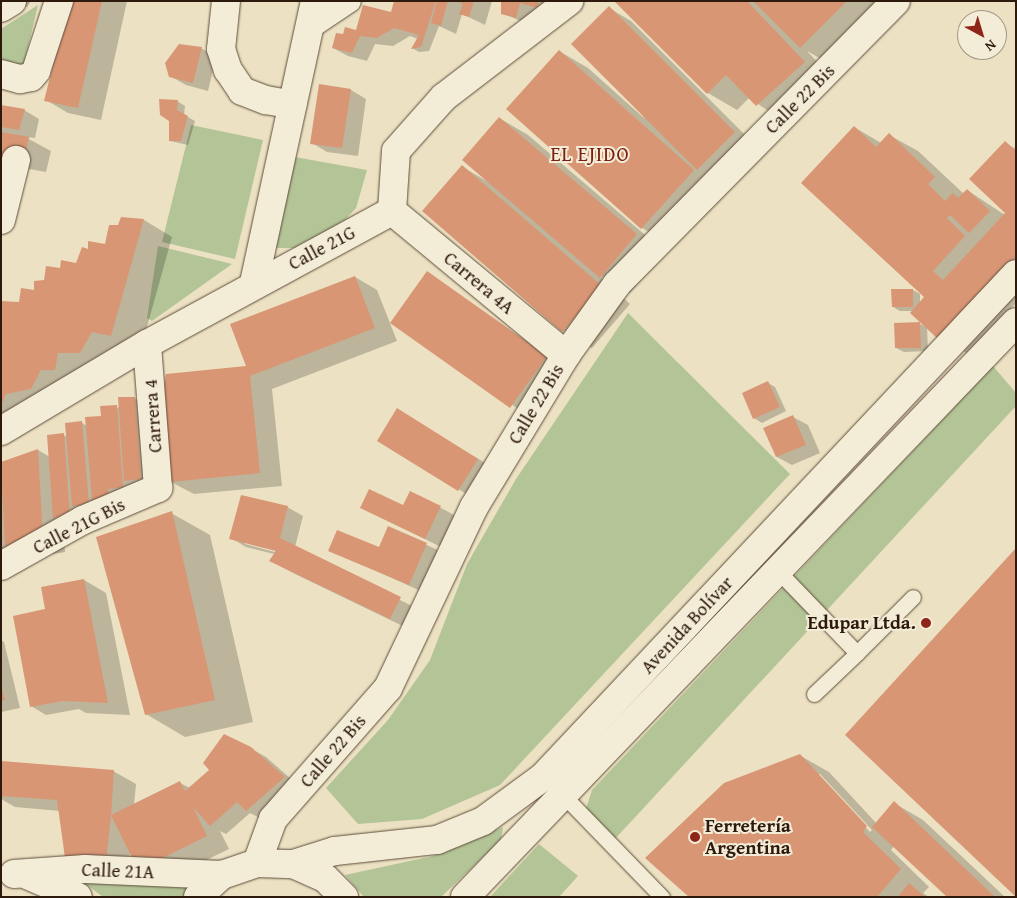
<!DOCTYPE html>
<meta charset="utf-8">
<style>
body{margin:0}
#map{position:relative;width:1017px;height:898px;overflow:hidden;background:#ece1c2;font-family:"Gentium Book Plus",serif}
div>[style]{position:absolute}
.green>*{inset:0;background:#b3c497}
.shadow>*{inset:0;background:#0003}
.building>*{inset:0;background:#d99675}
.roads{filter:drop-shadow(0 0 1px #5e4c3a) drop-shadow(0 0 1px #5e4c3a)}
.service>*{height:15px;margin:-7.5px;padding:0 7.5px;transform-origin:7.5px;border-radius:7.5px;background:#f3ecd7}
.pedestrian>*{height:22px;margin:-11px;padding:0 11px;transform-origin:11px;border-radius:11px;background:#f3ecd7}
.minor>*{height:28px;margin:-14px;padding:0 14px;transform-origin:14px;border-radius:14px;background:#f3ecd7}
.secondary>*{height:28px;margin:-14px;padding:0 14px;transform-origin:14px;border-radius:14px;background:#f3ecd7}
.dots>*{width:14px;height:14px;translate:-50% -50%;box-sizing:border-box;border:2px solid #f3ecd7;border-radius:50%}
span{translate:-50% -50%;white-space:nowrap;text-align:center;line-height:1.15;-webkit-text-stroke:4px #f3ecd7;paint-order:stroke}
.street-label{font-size:19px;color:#2e1a0c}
.poi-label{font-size:19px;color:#2e1a0c;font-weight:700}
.right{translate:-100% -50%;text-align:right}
.left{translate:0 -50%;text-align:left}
.neighbourhood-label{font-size:20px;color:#7a1f14;letter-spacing:1px}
.frame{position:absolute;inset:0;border:2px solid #2e1a0c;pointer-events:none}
.north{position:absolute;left:957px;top:10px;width:50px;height:50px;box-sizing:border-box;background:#f3ecd7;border:1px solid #a49886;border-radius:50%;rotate:141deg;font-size:14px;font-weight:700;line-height:20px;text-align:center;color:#2e1a0c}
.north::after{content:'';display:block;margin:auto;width:18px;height:22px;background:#8f2418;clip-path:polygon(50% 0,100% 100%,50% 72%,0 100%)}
</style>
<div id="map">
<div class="green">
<div style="clip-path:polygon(38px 5px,20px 81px,1px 79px,1px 29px)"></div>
<div style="clip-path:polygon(191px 125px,263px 140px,235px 259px,162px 242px)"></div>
<div style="clip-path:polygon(295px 157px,367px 170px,356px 208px,345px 220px,299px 248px,276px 248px)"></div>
<div style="clip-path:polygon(158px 246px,232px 264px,152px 321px,147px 318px)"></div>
<div style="clip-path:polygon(628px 313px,790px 474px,500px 785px,422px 819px,358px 824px,326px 788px,388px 720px,430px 660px,467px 564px,516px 479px)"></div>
<div style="clip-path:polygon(993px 366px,1016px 393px,1016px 406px,613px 841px,585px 812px,592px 790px)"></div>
<div style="clip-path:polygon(503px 827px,501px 840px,441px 897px,364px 897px,345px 875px,433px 856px)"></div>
<div style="clip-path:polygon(539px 844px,578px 876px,559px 897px,490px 897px)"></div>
<div style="clip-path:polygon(79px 879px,196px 879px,185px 897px,103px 897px)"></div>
</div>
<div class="shadow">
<div style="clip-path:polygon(1px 1px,31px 1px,27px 7px)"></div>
<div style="clip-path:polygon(70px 1px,127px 1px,101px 120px,68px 113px,46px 100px)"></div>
<div style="clip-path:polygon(395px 1px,492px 1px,485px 25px,462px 14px,456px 34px,439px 26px,429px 51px,419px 52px,412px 48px,418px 39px,410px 36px,393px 46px,375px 44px,367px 61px,348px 56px,333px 48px,344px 36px,392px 13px)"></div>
<div style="clip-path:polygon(503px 1px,556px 1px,532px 26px,502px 13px)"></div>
<div style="clip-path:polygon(616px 1px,884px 1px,823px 60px,807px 51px,833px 79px,785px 122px,749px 98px,737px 110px,708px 93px)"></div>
<div style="clip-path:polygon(609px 8px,631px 21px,756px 146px,671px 244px,642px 228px,559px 51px,588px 68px,644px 118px)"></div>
<div style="clip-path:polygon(201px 48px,216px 57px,208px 91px,186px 85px,170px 76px)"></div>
<div style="clip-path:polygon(320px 86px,351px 90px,366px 99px,358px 156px,327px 152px,312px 143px)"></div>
<div style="clip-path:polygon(177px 101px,185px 106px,184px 115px,195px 121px,188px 145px,170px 141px)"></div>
<div style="clip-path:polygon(1px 106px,24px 110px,39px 119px,35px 138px,25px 137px,51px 151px,46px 172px,1px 164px)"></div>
<div style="clip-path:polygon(499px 118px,528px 135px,665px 252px,630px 293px,599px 275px,630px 304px,592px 348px,563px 331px,424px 211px,462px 167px,487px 181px)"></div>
<div style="clip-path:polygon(854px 127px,881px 143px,889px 135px,918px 151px,964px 194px,967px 190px,1005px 215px,1005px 143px,1016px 149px,1016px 303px,968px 354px,927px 327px,928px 351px,904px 352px,896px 348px,920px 324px,926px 327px,914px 311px,900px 311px,893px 307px,913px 290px,920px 294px,920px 304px,926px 297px)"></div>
<div style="clip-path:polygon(122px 219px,144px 220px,172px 237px,140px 352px,1px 437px,1px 302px,20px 303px,61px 269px,76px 265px,89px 251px,106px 246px)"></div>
<div style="clip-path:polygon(427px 273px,569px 370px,533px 419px,392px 323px)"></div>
<div style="clip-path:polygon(355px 277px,377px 290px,397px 341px,272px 389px,282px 486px,194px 494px,171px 482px,248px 367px)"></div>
<div style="clip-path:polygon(768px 383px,775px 387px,786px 411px,762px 423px,754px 418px)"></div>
<div style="clip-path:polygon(134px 398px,149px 407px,156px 487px,63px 523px,65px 552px,1px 563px,1px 463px,38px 450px,50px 457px,63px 435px,68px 437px,67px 424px,82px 423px,87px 426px)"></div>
<div style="clip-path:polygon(793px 417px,808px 425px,820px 453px,792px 465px,777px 457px,765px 429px)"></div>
<div style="clip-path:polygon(419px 423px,500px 472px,481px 503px,379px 440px)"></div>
<div style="clip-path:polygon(411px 492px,456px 516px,441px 547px,362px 508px,404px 507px)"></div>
<div style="clip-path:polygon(evenodd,287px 507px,303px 516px,295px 547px,422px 611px,413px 631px,293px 573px,270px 560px,274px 554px,246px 547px,231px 538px,287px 507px,245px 542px,275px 549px,275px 552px,245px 544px,245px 542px)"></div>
<div style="clip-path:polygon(171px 513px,210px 535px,253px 722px,185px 737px,146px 714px)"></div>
<div style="clip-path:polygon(389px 528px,442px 552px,425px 593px,330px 550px,380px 549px)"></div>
<div style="clip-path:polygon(84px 580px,106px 593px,130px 715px,86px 713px,79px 709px,46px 715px,31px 706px,47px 610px)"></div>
<div style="clip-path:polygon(1px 640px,4px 642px,20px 708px,1px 712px)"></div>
<div style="clip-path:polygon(250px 748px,266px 757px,299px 786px,262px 819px,250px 813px,226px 834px,220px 831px,229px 849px,169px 878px,156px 872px,130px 852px,128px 873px,89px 870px,60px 811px,15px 807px,1px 799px,1px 763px,113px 771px,136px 784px,134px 805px,180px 783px,190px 788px)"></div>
<div style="clip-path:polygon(evenodd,799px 755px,829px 772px,877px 824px,894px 803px,923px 820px,1005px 897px,949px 897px,894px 846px,891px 850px,929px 887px,923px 893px,929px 897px,691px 897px,799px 755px,816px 774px,820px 774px,872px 830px,870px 832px,816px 774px)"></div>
</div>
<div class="building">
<div style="clip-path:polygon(69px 1px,102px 1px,78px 108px,44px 101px)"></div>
<div style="clip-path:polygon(394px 1px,436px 1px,421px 47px,411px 49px,419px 35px,394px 28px,377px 38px,360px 36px,352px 53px,332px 48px,336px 33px,343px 34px,345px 27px,356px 30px,363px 5px,391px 12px)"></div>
<div style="clip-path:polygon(437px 1px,448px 1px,441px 26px,431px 23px)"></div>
<div style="clip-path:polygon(474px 1px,469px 17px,459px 14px,463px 4px,456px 1px)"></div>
<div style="clip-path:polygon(501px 1px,539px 1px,537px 8px,520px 3px,516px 18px,501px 14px)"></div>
<div style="clip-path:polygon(614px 1px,747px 1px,805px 62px,756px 106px,726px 75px,707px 94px)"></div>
<div style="clip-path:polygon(753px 1px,847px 1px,800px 48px)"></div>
<div style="clip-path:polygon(609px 6px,735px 132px,697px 170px,571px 44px)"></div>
<div style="clip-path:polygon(179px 44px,202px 47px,193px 83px,169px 77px,165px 63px)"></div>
<div style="clip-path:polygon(559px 50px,694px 170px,641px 229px,506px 109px)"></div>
<div style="clip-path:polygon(319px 84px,351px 89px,342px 148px,310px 144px)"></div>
<div style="clip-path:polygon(159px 99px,178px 100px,177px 110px,188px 116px,181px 141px,169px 141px,169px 121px,160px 115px)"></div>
<div style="clip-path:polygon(1px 105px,25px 109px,19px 130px,1px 127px)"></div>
<div style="clip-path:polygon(499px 117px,637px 234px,600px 278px,462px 160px)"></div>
<div style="clip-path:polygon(854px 126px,876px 147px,889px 133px,935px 177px,928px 184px,945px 201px,953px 193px,958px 198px,967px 189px,990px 211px,969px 233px,950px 215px,947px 218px,965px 236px,933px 271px,943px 280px,1005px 213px,969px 179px,1005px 141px,1016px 151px,1016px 256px,938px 339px,910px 313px,924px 297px,801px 183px)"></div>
<div style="clip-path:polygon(1px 132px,29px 137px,24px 160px,1px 156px)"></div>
<div style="clip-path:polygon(462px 165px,602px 286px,562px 332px,422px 211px)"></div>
<div style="clip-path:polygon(121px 217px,144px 219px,111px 336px,92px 332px,80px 353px,58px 353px,55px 370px,41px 370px,31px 389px,6px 394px,1px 405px,1px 301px,19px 302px,21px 288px,34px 290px,34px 281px,44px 280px,46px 266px,60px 268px,61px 260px,76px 263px,82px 247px,88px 249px,88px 241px,105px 244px,109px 225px,118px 225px)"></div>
<div style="clip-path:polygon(427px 271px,547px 356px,510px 408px,390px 323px)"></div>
<div style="clip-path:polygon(355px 276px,375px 328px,250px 376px,260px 473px,170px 482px,162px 397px,166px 374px,246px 366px,230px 324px)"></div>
<div style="clip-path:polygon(891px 289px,913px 289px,913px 307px,892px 307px)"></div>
<div style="clip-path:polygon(920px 322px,921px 348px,895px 348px,894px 323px)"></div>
<div style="clip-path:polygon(768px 381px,780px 407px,753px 419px,742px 393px)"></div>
<div style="clip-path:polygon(118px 397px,135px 397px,141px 479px,124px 481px)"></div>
<div style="clip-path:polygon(117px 405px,123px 487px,108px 489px,109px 498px,92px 500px,85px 417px,101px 416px,100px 406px)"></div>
<div style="clip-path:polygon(397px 408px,478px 459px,458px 491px,377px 441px)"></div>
<div style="clip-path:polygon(793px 415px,806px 445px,776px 457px,763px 428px)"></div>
<div style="clip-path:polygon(82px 421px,89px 504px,72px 506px,65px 423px)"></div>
<div style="clip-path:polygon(64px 433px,70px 516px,53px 518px,47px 435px)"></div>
<div style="clip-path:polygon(38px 449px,43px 539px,5px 546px,1px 462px)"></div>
<div style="clip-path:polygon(369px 489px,403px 505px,410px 491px,441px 506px,425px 539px,360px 508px)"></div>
<div style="clip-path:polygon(241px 495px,288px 506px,280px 538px,401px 597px,390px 619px,269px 561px,276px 551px,229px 539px)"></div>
<div style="clip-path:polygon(172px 511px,215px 700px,145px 715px,96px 537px)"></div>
<div style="clip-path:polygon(388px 526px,427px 543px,409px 585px,328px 551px,337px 530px,379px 547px)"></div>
<div style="clip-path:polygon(1016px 548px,1016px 897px,845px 735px)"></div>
<div style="clip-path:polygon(84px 579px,108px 703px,63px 701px,30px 707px,13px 616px,45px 609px,41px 587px)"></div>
<div style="clip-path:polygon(1px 685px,5px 700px,1px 701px)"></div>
<div style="clip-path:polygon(224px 734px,251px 747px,285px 777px,246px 811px,237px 802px,210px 826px,193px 807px,207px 836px,146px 866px,141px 856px,133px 860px,111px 815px,106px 861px,65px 858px,57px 800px,1px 796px,1px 761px,114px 770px,111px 815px,180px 781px,185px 791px,209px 770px,203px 763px)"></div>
<div style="clip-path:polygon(800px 754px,867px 826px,863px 832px,901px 869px,877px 897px,689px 897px,645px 858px,724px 783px)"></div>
<div style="clip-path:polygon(894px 801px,995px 897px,947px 897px,872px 827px)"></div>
<div style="clip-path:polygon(909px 883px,925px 897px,898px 897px)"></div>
</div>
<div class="roads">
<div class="service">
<div style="left:778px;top:571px;width:114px;rotate:46.1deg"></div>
<div style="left:857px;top:653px;width:79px;rotate:-45deg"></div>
<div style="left:814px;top:694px;width:59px;rotate:-43.6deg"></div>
<div style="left:564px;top:796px;width:141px;rotate:45.9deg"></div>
</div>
<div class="pedestrian">
<div style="left:310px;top:28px;width:48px;rotate:-34deg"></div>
</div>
<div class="minor">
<div style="left:226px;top:1px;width:48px;rotate:95.9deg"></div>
<div style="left:221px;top:49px;width:22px;rotate:72deg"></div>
<div style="left:228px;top:70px;width:25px;rotate:56deg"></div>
<div style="left:242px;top:91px;width:26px;rotate:21deg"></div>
<div style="left:266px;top:100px;width:27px;rotate:10deg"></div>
<div style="left:1px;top:8px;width:13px;rotate:-32deg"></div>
<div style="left:1px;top:74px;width:20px;rotate:15deg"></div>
<div style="left:20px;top:79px;width:11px;rotate:-10deg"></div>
<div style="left:31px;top:77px;width:8px;rotate:-50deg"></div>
<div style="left:36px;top:71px;width:74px;rotate:-71.8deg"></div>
<div style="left:392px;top:211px;width:60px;rotate:-86.2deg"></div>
<div style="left:396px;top:151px;width:72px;rotate:-48.4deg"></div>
<div style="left:444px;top:97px;width:158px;rotate:-37.5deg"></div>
<div style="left:392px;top:211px;width:226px;rotate:39.6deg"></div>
<div style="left:1px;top:220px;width:62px;rotate:-76deg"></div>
<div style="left:254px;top:283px;width:289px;rotate:-77.8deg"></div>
<div style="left:1px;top:431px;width:170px;rotate:-30.8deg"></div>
<div style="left:147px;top:344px;width:279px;rotate:-28.5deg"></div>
<div style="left:1px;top:566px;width:94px;rotate:-29.3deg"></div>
<div style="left:83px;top:520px;width:82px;rotate:-23.1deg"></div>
<div style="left:158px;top:488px;width:144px;rotate:-94.4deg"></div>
<div style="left:257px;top:863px;width:47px;rotate:-70deg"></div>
<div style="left:273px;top:819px;width:174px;rotate:-48.7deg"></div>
<div style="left:388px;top:688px;width:200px;rotate:-64.6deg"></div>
<div style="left:474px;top:507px;width:178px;rotate:-58.8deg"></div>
<div style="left:566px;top:355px;width:87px;rotate:-54.3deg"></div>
<div style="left:617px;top:284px;width:397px;rotate:-45.4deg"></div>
</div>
<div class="secondary">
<div style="left:293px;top:864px;width:44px;rotate:-17.2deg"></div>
<div style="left:335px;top:851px;width:103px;rotate:-6.2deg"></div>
<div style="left:437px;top:840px;width:50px;rotate:-22.4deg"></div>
<div style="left:483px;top:821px;width:74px;rotate:-36.3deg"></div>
<div style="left:543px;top:777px;width:690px;rotate:-46.76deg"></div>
<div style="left:14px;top:874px;width:71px;rotate:-4deg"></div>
<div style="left:85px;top:869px;width:137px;rotate:2.5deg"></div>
<div style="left:29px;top:876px;width:53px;rotate:23.2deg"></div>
<div style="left:198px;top:897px;width:33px;rotate:-43deg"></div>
<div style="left:222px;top:875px;width:37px;rotate:-19deg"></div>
<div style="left:257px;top:863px;width:36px;rotate:2deg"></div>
<div style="left:293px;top:864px;width:35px;rotate:24deg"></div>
<div style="left:325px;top:878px;width:27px;rotate:45deg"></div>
<div style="left:465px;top:897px;width:796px;rotate:-46.22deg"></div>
</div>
</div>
<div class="dots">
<div style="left:926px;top:623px;background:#8f2418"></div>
<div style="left:695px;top:837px;background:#8f2418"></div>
</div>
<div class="street-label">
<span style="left:800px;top:99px;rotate:-45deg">Calle 22 Bis</span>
<span style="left:322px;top:248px;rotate:-28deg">Calle 21G</span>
<span style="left:479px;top:283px;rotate:40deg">Carrera 4A</span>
<span style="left:536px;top:404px;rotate:-59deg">Calle 22 Bis</span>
<span style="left:153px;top:416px;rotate:-94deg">Carrera 4</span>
<span style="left:79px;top:526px;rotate:-27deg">Calle 21G Bis</span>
<span style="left:687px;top:625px;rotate:-47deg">Avenida Bolívar</span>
<span style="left:333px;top:751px;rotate:-49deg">Calle 22 Bis</span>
<span style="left:118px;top:871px;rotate:2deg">Calle 21A</span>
</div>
<div class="poi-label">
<span class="right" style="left:916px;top:623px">Edupar Ltda.</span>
<span class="left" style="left:705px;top:837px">Ferretería<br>Argentina</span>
</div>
<div class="neighbourhood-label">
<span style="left:590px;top:153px">EL EJIDO</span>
</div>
<div class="frame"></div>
<div class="north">N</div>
</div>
